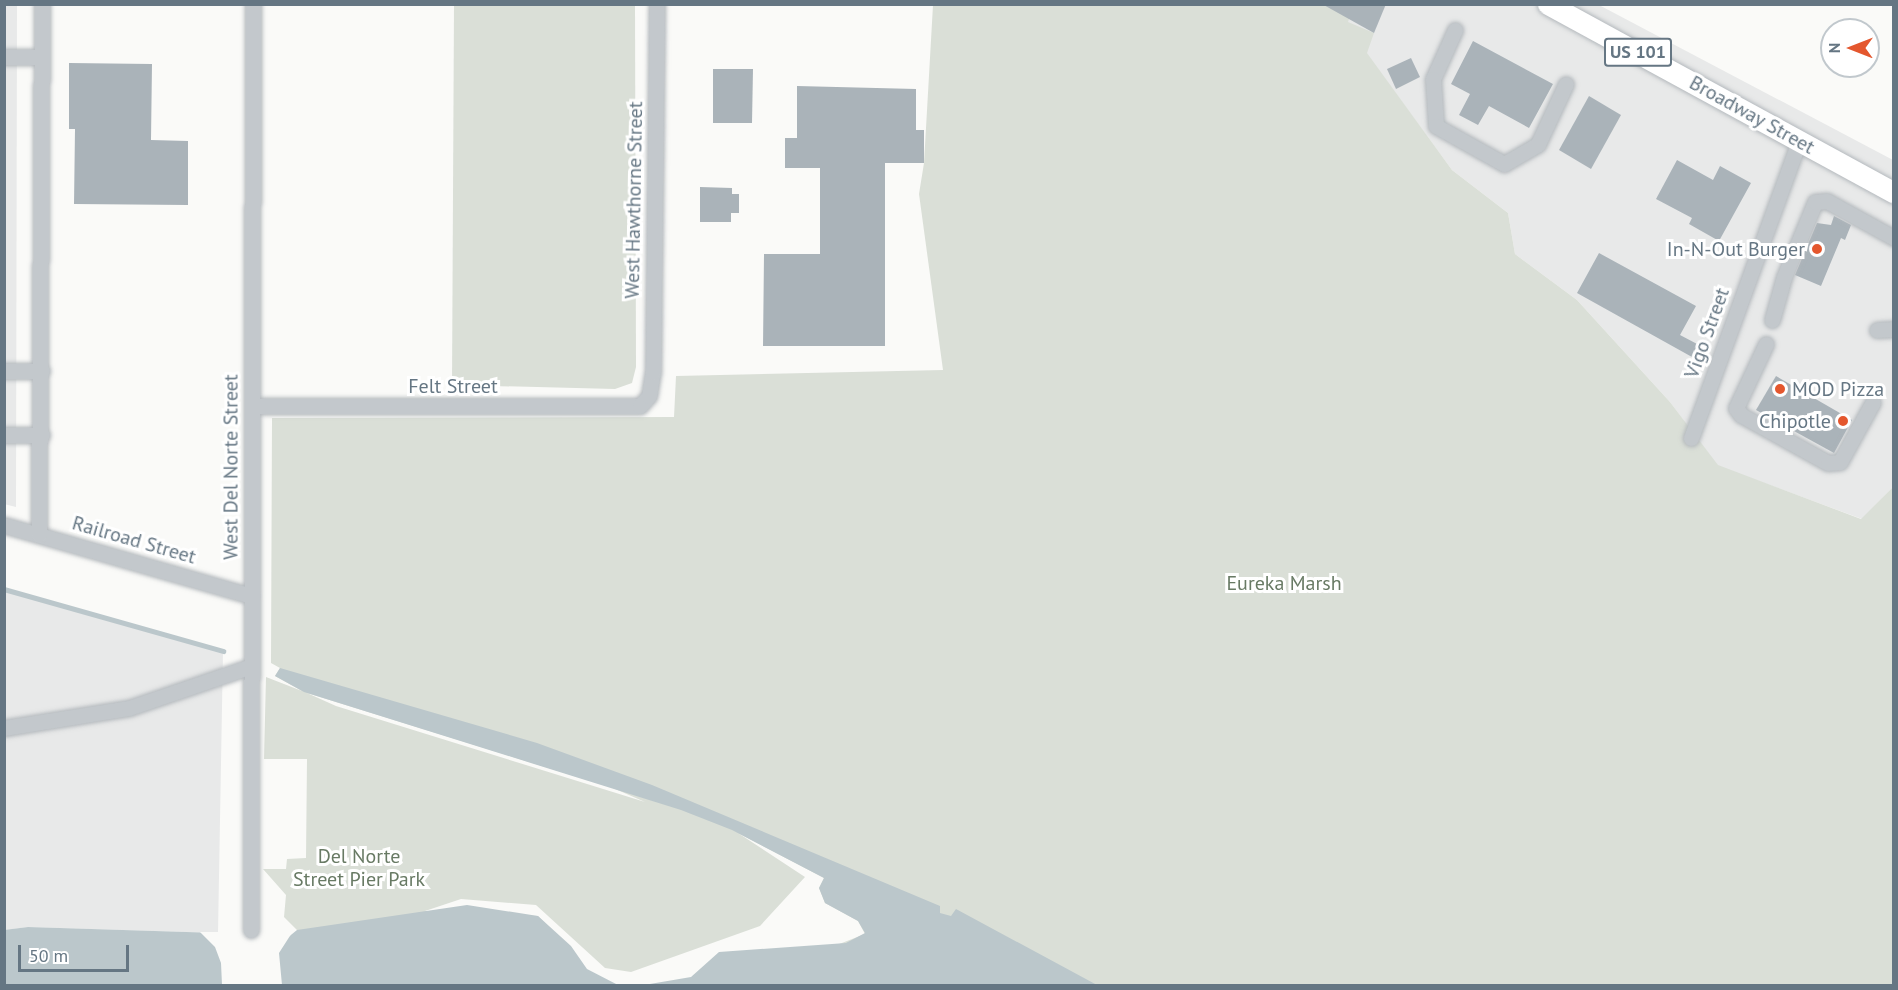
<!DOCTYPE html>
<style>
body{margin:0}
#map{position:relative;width:1898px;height:990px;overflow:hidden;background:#fafaf8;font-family:"PT Sans",sans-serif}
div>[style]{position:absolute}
.built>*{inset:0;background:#e8e9e9}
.green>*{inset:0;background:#dadfd7}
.water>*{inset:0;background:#bbc7cb}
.pier>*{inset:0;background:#fafaf8}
.stream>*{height:4.5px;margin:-2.25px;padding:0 2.25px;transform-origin:2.25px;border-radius:2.25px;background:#bbc7cb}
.building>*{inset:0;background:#aab3b9}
.roads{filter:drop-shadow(0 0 2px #b4b9bd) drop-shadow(0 0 2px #b4b9bd)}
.minor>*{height:15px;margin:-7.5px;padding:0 7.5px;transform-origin:7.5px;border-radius:7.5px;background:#c3c8cc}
.highway>*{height:21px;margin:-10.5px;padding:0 10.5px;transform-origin:10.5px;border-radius:10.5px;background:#fff}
.dots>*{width:16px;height:16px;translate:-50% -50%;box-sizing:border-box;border:3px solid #fff;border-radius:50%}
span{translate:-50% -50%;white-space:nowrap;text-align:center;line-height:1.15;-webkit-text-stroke:6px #fff;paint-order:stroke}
.shield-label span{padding:2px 4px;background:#fff;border:2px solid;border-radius:4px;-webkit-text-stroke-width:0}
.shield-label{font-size:18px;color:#657683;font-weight:700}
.street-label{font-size:20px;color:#657683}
.poi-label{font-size:20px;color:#657683}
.right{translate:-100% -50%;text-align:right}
.left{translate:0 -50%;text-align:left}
.park-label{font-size:20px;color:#687a64}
.frame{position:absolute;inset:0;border:6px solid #657683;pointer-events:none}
.north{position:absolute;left:1820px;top:18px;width:60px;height:60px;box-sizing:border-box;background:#fff;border:2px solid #c1c8cd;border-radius:50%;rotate:270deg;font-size:16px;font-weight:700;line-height:24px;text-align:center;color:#657683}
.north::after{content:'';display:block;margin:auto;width:21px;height:27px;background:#e4572e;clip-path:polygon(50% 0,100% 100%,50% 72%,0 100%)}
.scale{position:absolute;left:18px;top:945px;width:111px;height:27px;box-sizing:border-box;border:3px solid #657683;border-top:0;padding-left:8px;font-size:18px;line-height:21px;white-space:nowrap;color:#657683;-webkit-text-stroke:4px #fff;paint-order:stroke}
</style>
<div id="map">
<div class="built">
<div style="clip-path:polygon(1331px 4px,1599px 5px,1893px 160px,1893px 487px,1862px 519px,1718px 466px,1670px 402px,1577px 300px,1515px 254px,1508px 213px,1452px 170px,1366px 53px,1347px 21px,1349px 17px)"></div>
<div style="clip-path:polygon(4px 5px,17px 5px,16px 507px,4px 504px)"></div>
<div style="clip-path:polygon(4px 589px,223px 651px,218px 933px,28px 927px,5px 930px)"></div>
</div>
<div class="green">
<div style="clip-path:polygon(454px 5px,635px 5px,636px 367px,632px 383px,615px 389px,452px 385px)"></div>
<div style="clip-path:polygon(evenodd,933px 5px,1331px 5px,1350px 16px,1348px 22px,1374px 33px,1367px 53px,1452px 170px,1508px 213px,1515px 254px,1577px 300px,1670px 402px,1718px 465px,1861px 519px,1893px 487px,1893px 985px,734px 985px,865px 934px,858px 921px,825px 903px,819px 888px,824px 878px,738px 833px,805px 877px,760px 926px,631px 972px,605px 968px,536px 905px,461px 899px,425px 911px,538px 916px,557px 935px,297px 930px,284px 917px,286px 895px,263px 869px,286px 869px,287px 859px,306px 858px,307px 759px,264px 759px,266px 677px,302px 691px,275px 676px,280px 668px,271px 663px,272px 418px,674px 417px,676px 376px,943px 370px,919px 194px,924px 163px,933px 5px,307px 693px,613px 788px,645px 802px,336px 706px,307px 693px)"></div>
</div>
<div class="water">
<div style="clip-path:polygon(280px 668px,537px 743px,652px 785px,940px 906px,940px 913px,951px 916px,956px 909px,1097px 985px,644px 985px,691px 977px,719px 952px,846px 943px,865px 933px,858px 921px,825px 903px,819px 888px,824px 878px,732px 830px,681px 810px,304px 692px,275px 676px)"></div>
<div style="clip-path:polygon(467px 905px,538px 916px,571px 946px,587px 969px,618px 985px,267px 986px,275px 948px,297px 930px)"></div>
<div style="clip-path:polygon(28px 927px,218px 933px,229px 985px,5px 985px,4px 930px)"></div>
</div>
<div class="pier">
<div style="clip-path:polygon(295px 928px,279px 953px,282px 985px,264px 986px,273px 947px)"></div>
<div style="clip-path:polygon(200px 932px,221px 932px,232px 986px,222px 985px,221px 963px,215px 947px)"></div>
</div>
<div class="stream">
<div style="left:4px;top:589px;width:228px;rotate:15.8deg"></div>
</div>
<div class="building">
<div style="clip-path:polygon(1322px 4px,1386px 4px,1374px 33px)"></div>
<div style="clip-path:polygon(1473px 41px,1553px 84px,1529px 128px,1489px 106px,1478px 125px,1459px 115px,1470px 94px,1451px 84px)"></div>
<div style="clip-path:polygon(1411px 58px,1420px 77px,1396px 89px,1387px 69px)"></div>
<div style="clip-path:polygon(69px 63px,152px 64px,151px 140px,188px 141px,188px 205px,74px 204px,75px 129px,69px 129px)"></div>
<div style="clip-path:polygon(713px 69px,753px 69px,752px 123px,713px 123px)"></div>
<div style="clip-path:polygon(797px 86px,916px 89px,916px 130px,924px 130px,924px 163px,885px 163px,885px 346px,763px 346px,764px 254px,820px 254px,820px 168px,785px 168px,785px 138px,797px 138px)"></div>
<div style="clip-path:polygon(1589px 96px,1621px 115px,1591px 169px,1559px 150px)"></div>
<div style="clip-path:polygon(1677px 160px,1713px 180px,1720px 166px,1751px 183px,1719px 241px,1689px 224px,1692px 218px,1656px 199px)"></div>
<div style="clip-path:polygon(700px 187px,732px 188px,732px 194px,739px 194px,739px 213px,731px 213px,731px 222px,700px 222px)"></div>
<div style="clip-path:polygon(1834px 216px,1851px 225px,1845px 240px,1841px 238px,1821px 286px,1795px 275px,1817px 223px,1831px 225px)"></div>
<div style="clip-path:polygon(1599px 253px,1696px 306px,1680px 335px,1699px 345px,1692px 357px,1577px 293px)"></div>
<div style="clip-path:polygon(1776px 376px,1852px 420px,1834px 453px,1756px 410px)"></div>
</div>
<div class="roads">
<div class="minor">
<div style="left:1455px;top:30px;width:54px;rotate:114.2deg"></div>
<div style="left:1433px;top:79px;width:47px;rotate:86.3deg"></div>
<div style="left:1436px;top:126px;width:78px;rotate:29.2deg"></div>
<div style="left:1504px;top:164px;width:39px;rotate:-30deg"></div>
<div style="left:1538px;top:144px;width:66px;rotate:-65deg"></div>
<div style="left:4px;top:57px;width:38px"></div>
<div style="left:1772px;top:320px;width:45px;rotate:-74.4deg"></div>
<div style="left:1784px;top:277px;width:81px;rotate:-67.5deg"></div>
<div style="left:1815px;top:202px;width:12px;rotate:-5deg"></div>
<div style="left:1827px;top:201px;width:77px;rotate:28.9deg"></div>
<div style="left:1877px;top:330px;width:17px;rotate:-3deg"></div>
<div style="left:1766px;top:344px;width:71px;rotate:115.1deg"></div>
<div style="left:1736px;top:408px;width:9px;rotate:54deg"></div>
<div style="left:1741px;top:415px;width:99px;rotate:28.9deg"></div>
<div style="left:1828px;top:463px;width:12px;rotate:-5deg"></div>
<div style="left:1840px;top:462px;width:68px;rotate:-61.2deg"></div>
<div style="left:4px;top:371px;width:38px"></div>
<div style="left:252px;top:406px;width:388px"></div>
<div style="left:640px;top:406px;width:13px;rotate:-48deg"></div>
<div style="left:649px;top:396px;width:24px;rotate:-81deg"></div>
<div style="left:653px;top:372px;width:368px;rotate:-89.4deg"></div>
<div style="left:4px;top:435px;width:38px"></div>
<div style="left:1691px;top:438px;width:315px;rotate:-70deg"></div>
<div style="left:4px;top:525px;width:258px;rotate:16deg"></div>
<div style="left:39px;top:535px;width:531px;rotate:-89.68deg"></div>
<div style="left:4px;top:728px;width:127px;rotate:-9.1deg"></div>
<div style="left:129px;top:708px;width:130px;rotate:-18.9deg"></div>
<div style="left:251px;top:930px;width:926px;rotate:-89.88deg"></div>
</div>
<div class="highway">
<div style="left:1548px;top:4px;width:394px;rotate:28.6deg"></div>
</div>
</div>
<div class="dots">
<div style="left:1817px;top:249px;background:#e4572e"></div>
<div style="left:1780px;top:389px;background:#e4572e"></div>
<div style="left:1843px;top:421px;background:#e4572e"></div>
</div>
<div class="shield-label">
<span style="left:1638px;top:52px">US 101</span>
</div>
<div class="street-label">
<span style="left:1752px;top:115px;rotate:29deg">Broadway Street</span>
<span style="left:634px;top:200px;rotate:-89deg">West Hawthorne Street</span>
<span style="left:1707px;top:333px;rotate:-70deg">Vigo Street</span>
<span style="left:453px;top:386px">Felt Street</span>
<span style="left:231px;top:467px;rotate:-90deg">West Del Norte Street</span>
<span style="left:134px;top:540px;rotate:16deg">Railroad Street</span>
</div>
<div class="poi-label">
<span class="right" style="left:1805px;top:249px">In-N-Out Burger</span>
<span class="left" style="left:1792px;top:389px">MOD Pizza</span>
<span class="right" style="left:1831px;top:421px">Chipotle</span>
</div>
<div class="park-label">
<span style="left:1284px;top:583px">Eureka Marsh</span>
<span style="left:359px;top:868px">Del Norte<br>Street Pier Park</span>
</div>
<div class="frame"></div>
<div class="north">N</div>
<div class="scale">50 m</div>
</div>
